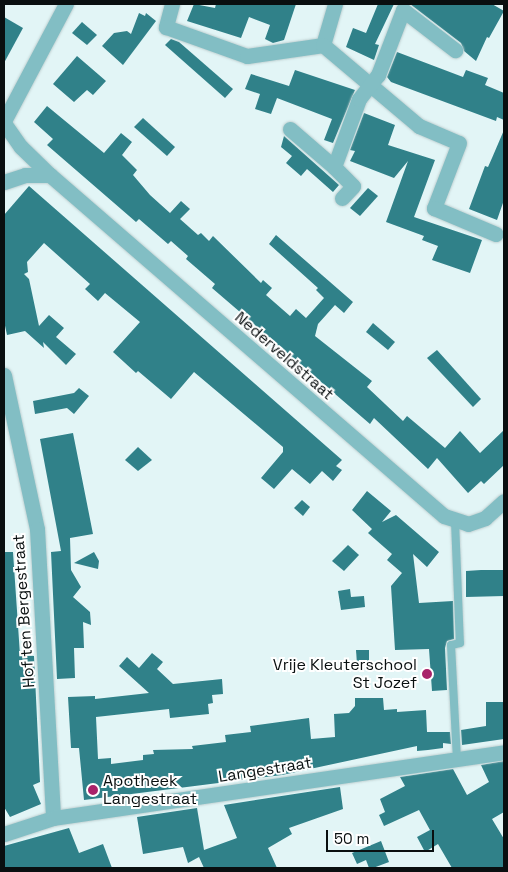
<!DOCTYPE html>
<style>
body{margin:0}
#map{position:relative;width:508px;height:872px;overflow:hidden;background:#e2f5f6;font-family:"Space Grotesk",sans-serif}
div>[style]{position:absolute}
.building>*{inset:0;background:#308189}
.roads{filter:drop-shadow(0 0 1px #bfd0d1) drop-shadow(0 0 1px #bfd0d1)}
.lane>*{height:8px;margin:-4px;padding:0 4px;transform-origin:4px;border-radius:4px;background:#82bec4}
.street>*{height:15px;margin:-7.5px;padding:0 7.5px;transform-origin:7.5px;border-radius:7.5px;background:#82bec4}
.dots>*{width:14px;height:14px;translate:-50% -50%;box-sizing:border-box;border:2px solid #fff;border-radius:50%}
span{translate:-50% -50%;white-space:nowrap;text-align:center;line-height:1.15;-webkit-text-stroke:4px #fff;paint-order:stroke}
.street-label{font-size:16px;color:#090f10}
.poi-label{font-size:16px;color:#090f10}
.right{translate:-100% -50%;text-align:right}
.left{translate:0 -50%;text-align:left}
.frame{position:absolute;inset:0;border:5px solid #090f10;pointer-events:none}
.scale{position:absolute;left:326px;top:830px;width:108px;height:22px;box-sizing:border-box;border:2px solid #090f10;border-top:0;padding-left:6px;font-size:15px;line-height:18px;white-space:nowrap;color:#090f10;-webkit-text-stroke:4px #fff;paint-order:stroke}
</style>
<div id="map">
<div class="building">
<div style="clip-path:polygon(194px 4px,215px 8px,216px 4px,296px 4px,284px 40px,273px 43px,265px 39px,270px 25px,249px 17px,241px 38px,187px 21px)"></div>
<div style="clip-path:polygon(378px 4px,394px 4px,375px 44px,379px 45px,374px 60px,346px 47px,353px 28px,366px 33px)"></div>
<div style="clip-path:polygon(410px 4px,492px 4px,504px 11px,489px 38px,487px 37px,476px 61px,464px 51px,461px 43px)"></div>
<div style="clip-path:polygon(139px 13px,145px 16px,146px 13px,156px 21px,123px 65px,102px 46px,114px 33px,127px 31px,131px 34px)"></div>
<div style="clip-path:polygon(4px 17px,23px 28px,4px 63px)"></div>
<div style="clip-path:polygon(82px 22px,97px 35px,87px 45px,72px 33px)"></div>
<div style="clip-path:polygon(171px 39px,179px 42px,233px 89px,225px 98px,165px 45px)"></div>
<div style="clip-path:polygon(397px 52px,463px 77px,466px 70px,488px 78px,485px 85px,504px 93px,504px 120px,497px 117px,496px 121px,391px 82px,387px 77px)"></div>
<div style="clip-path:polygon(77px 56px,106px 81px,93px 95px,87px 90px,74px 102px,53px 84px)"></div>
<div style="clip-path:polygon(295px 70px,355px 90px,333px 143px,324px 140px,332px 119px,277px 98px,271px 114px,255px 109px,260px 94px,245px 89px,251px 74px,289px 86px)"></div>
<div style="clip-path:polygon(47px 106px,104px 153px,121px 133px,132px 142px,122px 155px,137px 170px,133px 175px,150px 195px,170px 213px,181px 201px,190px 209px,180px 219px,198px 235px,201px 233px,209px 241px,213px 236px,261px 283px,263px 280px,272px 288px,266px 295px,290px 316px,296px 309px,306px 318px,324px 298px,316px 290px,318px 288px,269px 244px,276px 235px,353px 302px,344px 313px,335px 305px,318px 324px,315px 336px,372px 381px,367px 387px,403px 421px,407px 416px,445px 448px,460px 431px,480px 453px,504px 430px,504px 465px,484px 484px,481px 481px,468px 493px,437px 458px,428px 469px,374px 418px,370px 424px,212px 288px,215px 284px,186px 259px,188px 256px,171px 241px,168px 244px,139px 219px,136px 222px,47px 145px,53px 139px,34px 122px)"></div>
<div style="clip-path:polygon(364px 113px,395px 125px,388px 145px,435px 160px,414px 217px,482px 240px,470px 273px,432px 260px,438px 246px,422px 240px,424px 236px,386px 222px,408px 161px,394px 178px,350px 161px,355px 151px,350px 150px)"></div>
<div style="clip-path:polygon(143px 118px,175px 147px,167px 156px,134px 127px)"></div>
<div style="clip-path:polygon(504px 130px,504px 200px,497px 220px,469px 209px,485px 166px,488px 167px,492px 158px)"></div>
<div style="clip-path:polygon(284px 136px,339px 185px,333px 192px,307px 169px,301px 176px,286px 163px,292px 156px,281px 147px)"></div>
<div style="clip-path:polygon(29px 186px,342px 460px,336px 466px,342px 470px,333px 481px,322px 471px,310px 484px,292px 469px,274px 489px,261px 478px,283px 452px,283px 447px,194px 372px,171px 399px,138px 371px,136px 373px,113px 352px,140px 322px,105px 293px,98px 301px,85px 289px,90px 284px,44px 243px,27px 262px,28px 272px,24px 274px,29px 279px,39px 326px,49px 315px,64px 328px,56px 337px,76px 354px,66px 365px,43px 342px,44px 348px,25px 331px,7px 335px,4px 321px,4px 215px)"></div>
<div style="clip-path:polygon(368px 188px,378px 196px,360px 216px,350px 208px)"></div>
<div style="clip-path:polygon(373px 323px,395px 342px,388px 350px,366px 332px)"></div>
<div style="clip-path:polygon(437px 350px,481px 399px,473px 407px,427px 358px)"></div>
<div style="clip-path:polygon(79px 388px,89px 396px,74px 414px,67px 408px,35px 414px,33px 401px,74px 393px)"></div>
<div style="clip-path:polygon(73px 433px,93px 534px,70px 538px,71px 570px,81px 587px,73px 597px,90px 612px,91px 625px,83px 622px,84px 648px,74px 648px,75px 678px,57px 679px,51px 552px,61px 551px,40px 439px)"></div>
<div style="clip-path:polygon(138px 447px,152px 460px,138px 471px,125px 460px)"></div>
<div style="clip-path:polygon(367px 491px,391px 511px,382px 522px,396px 515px,439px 552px,427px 567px,413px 554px,419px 603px,453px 601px,454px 639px,447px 641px,445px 648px,447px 690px,432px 691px,429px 649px,395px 650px,391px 586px,402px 573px,387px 560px,392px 554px,368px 533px,372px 529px,352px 510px)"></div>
<div style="clip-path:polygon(302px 500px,310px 507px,303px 516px,294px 508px)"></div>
<div style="clip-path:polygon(348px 545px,359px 555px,344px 571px,332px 561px)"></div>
<div style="clip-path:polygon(4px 552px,13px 552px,20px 655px,34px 656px,40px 782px,33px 785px,41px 804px,10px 817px,4px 807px)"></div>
<div style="clip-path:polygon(94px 552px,99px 561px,98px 569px,74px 563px)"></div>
<div style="clip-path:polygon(481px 570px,504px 570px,504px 596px,466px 597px,466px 571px)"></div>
<div style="clip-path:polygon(350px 589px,351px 597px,364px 596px,365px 607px,341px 610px,338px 591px)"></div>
<div style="clip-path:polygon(356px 650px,369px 650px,369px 664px,357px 664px)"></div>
<div style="clip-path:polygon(152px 653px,163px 662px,157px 669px,173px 684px,222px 679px,223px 694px,212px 695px,213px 703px,208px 704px,209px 714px,170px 718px,169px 709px,96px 717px,98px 759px,111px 758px,111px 764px,143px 760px,143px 755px,154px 754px,153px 750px,193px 749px,192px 746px,226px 742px,225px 735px,251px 732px,250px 726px,309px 718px,311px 739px,335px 737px,334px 714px,349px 713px,355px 706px,355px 698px,383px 698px,384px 710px,397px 709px,397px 712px,426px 710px,427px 732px,450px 732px,451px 744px,443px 743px,443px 748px,428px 750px,417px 751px,417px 746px,282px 775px,84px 800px,79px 748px,71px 748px,68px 697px,95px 696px,95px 699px,149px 693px,119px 666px,127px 657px,139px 668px)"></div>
<div style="clip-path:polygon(486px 702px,504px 702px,504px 739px,462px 745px,461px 730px,486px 726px)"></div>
<div style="clip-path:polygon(504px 761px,504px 812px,492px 819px,504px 839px,504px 868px,452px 868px,438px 844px,425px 852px,417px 837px,430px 830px,419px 810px,384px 826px,379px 815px,385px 812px,380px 799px,405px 786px,400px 777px,453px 769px,467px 795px,489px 782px,481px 765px)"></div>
<div style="clip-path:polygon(340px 787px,343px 809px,289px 828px,292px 834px,268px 848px,277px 868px,204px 868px,199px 857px,188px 863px,183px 847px,143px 854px,137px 817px,197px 808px,204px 850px,237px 838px,224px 805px)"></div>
<div style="clip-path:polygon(69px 828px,79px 853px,103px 844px,112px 868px,4px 868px,4px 846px)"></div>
<div style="clip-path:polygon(381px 841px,389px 862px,373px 868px,369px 868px,366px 860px,357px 864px,352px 853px)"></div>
</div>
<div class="roads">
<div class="lane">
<div style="left:455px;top:521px;width:122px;rotate:87.7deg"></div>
<div style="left:460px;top:643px;width:9px;rotate:167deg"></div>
<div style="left:451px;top:645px;width:113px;rotate:87deg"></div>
</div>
<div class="street">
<div style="left:172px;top:4px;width:24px;rotate:105deg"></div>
<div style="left:166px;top:27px;width:86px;rotate:19.7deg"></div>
<div style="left:247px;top:56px;width:77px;rotate:-8.2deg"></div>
<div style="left:335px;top:4px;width:43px;rotate:106.3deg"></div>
<div style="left:323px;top:45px;width:126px;rotate:40.2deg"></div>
<div style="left:419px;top:126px;width:43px;rotate:23deg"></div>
<div style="left:459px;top:143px;width:70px;rotate:111deg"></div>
<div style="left:434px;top:208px;width:67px;rotate:22.8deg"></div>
<div style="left:4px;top:121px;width:132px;rotate:-62.1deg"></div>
<div style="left:4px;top:123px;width:29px;rotate:55deg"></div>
<div style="left:21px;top:147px;width:40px;rotate:44deg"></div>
<div style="left:50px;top:175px;width:521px;rotate:40.88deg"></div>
<div style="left:444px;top:516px;width:25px;rotate:18deg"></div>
<div style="left:468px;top:524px;width:18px;rotate:-19deg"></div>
<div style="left:485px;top:518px;width:25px;rotate:-42deg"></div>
<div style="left:290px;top:129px;width:58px;rotate:40.8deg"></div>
<div style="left:4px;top:182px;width:22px;rotate:-18deg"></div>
<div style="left:25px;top:175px;width:25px"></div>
<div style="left:342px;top:198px;width:16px;rotate:-47deg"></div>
<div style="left:353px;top:186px;width:27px;rotate:-135deg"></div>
<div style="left:334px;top:167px;width:72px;rotate:-69.8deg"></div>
<div style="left:359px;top:99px;width:31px;rotate:-52deg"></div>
<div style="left:378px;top:75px;width:70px;rotate:-69deg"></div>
<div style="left:403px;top:10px;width:66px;rotate:37.6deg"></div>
<div style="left:4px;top:375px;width:157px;rotate:77.9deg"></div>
<div style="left:37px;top:529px;width:289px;rotate:86.8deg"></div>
<div style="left:4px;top:834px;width:52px;rotate:-18.1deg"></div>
<div style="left:53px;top:818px;width:456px;rotate:-8.3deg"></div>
</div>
</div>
<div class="dots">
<div style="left:427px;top:674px;background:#a92269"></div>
<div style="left:93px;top:790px;background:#a92269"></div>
</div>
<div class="street-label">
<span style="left:284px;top:356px;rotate:41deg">Nederveldstraat</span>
<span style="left:24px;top:611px;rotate:-94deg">Hof ten Bergestraat</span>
<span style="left:265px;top:770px;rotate:-9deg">Langestraat</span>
</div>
<div class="poi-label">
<span class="right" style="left:417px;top:674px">Vrije Kleuterschool<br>St Jozef</span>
<span class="left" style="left:103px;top:790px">Apotheek<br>Langestraat</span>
</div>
<div class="frame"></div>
<div class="scale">50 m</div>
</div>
